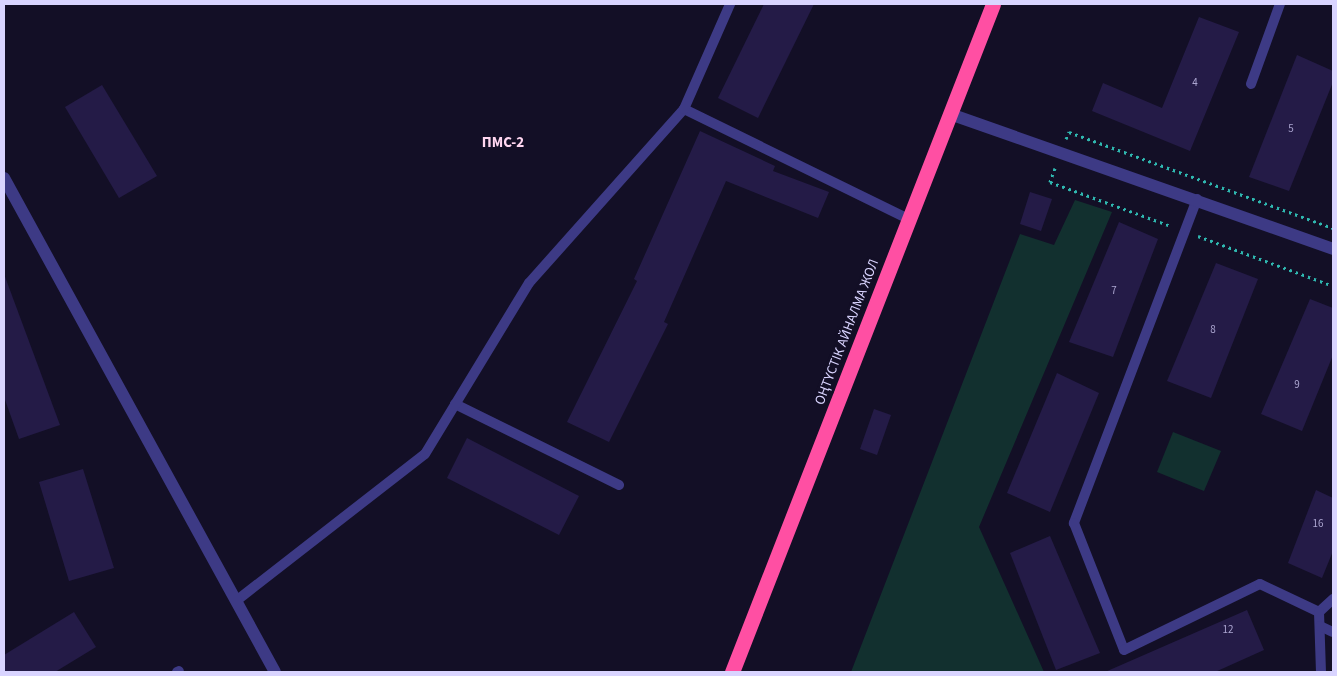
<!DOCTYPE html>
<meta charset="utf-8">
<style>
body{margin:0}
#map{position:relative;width:1337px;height:676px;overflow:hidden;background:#130f26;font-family:"Source Sans 3",sans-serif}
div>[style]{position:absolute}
.green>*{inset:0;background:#12302f}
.building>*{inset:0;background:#241b47}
.path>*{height:3px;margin-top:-1.5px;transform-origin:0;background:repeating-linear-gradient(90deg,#2fb8b0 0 2.5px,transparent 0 6.5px)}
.lane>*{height:10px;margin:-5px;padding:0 5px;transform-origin:5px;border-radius:5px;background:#3d3a85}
.street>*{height:12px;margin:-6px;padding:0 6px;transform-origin:6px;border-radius:6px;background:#3d3a85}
.highway>*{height:15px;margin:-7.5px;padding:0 7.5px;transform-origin:7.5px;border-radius:7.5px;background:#ff4fa3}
span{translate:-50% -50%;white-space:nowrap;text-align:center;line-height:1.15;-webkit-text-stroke:5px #130f26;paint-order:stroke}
.number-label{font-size:11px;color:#aca6d1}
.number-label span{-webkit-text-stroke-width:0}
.street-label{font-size:14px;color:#d9d4ff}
.neighbourhood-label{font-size:15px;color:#ffd6f0;font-weight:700}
.frame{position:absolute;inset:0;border:5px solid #d9d4ff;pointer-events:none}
</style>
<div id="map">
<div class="green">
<div style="clip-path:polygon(1075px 200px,1112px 212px,979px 527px,1044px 672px,851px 672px,1020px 234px,1054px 245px)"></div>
<div style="clip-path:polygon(1173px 432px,1221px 451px,1204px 491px,1157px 472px)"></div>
</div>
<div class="building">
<div style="clip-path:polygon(764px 4px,814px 4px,758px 118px,718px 98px)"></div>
<div style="clip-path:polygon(1199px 17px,1239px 32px,1190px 151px,1092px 111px,1103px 83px,1162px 108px)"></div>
<div style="clip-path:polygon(1297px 55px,1333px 71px,1333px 82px,1289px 191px,1249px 177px)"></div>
<div style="clip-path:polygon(102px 85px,157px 176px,119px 198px,65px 107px)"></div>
<div style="clip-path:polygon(700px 131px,775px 166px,773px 171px,829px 192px,818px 218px,726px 181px,664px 322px,668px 324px,609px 442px,567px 422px,637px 281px,634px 279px)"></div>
<div style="clip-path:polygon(1030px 192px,1052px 199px,1041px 231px,1020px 224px)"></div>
<div style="clip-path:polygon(1119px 222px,1158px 239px,1113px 357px,1069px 342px)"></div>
<div style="clip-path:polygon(1216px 263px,1258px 279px,1211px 398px,1167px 381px)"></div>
<div style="clip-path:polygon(4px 274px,60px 425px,19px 439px,4px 397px)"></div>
<div style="clip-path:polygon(1310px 299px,1333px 308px,1333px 355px,1302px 431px,1261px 414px)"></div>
<div style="clip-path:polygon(1057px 373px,1099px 393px,1050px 512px,1007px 493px)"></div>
<div style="clip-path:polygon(874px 409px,891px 415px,877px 455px,860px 449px)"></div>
<div style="clip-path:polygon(467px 438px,579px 496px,559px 535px,447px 478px)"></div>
<div style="clip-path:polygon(83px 469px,114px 568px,69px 581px,39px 482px)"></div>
<div style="clip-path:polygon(1316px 490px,1333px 498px,1333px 551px,1322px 578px,1288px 563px)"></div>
<div style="clip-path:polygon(1050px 536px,1100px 653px,1056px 670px,1010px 553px)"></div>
<div style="clip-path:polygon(1247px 610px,1264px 650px,1215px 672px,1105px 672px)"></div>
<div style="clip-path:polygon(74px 612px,96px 647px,55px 672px,4px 672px,4px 655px)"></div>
</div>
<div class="path">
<div style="left:1066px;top:139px;width:8px;rotate:-67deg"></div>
<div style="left:1069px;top:132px;width:281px;rotate:20deg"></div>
<div style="left:1055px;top:168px;width:15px;rotate:110deg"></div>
<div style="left:1050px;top:182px;width:129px;rotate:20deg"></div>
<div style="left:1198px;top:236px;width:144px;rotate:20.3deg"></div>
</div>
<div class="lane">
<div style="left:1251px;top:84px;width:85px;rotate:-70.1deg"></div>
<div style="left:684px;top:109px;width:250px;rotate:26.1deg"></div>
<div style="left:1197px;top:199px;width:347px;rotate:110.8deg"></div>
<div style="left:1074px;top:523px;width:136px;rotate:68.5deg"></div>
<div style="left:1124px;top:650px;width:151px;rotate:-25.9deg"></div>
<div style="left:1260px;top:584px;width:65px;rotate:25.4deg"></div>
<div style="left:1319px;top:612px;width:19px;rotate:-43deg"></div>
<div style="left:455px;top:404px;width:183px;rotate:26.3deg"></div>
<div style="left:236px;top:601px;width:239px;rotate:-37.9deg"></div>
<div style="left:425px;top:454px;width:200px;rotate:-58.7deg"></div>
<div style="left:529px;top:283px;width:233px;rotate:-48.3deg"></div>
<div style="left:684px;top:109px;width:115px;rotate:-66.3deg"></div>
<div style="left:1319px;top:612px;width:60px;rotate:88.1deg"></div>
<div style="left:1320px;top:626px;width:14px;rotate:25deg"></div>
<div style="left:177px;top:672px;width:2px;rotate:-27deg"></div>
</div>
<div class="street">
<div style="left:950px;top:114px;width:406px;rotate:19.4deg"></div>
<div style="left:4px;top:178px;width:563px;rotate:61.25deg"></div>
</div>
<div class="highway">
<div style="left:732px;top:672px;width:717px;rotate:-68.66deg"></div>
</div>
<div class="number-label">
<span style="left:1195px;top:83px">4</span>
<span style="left:1291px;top:129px">5</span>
<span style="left:1114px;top:291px">7</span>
<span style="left:1213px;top:330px">8</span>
<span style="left:1297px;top:385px">9</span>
<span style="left:1318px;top:524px">16</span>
<span style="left:1228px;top:630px">12</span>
</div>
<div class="street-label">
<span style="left:847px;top:332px;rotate:-69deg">ОҢТҮСТІК АЙНАЛМА ЖОЛ</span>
</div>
<div class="neighbourhood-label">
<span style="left:503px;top:143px">ПМС-2</span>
</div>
<div class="frame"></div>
</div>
